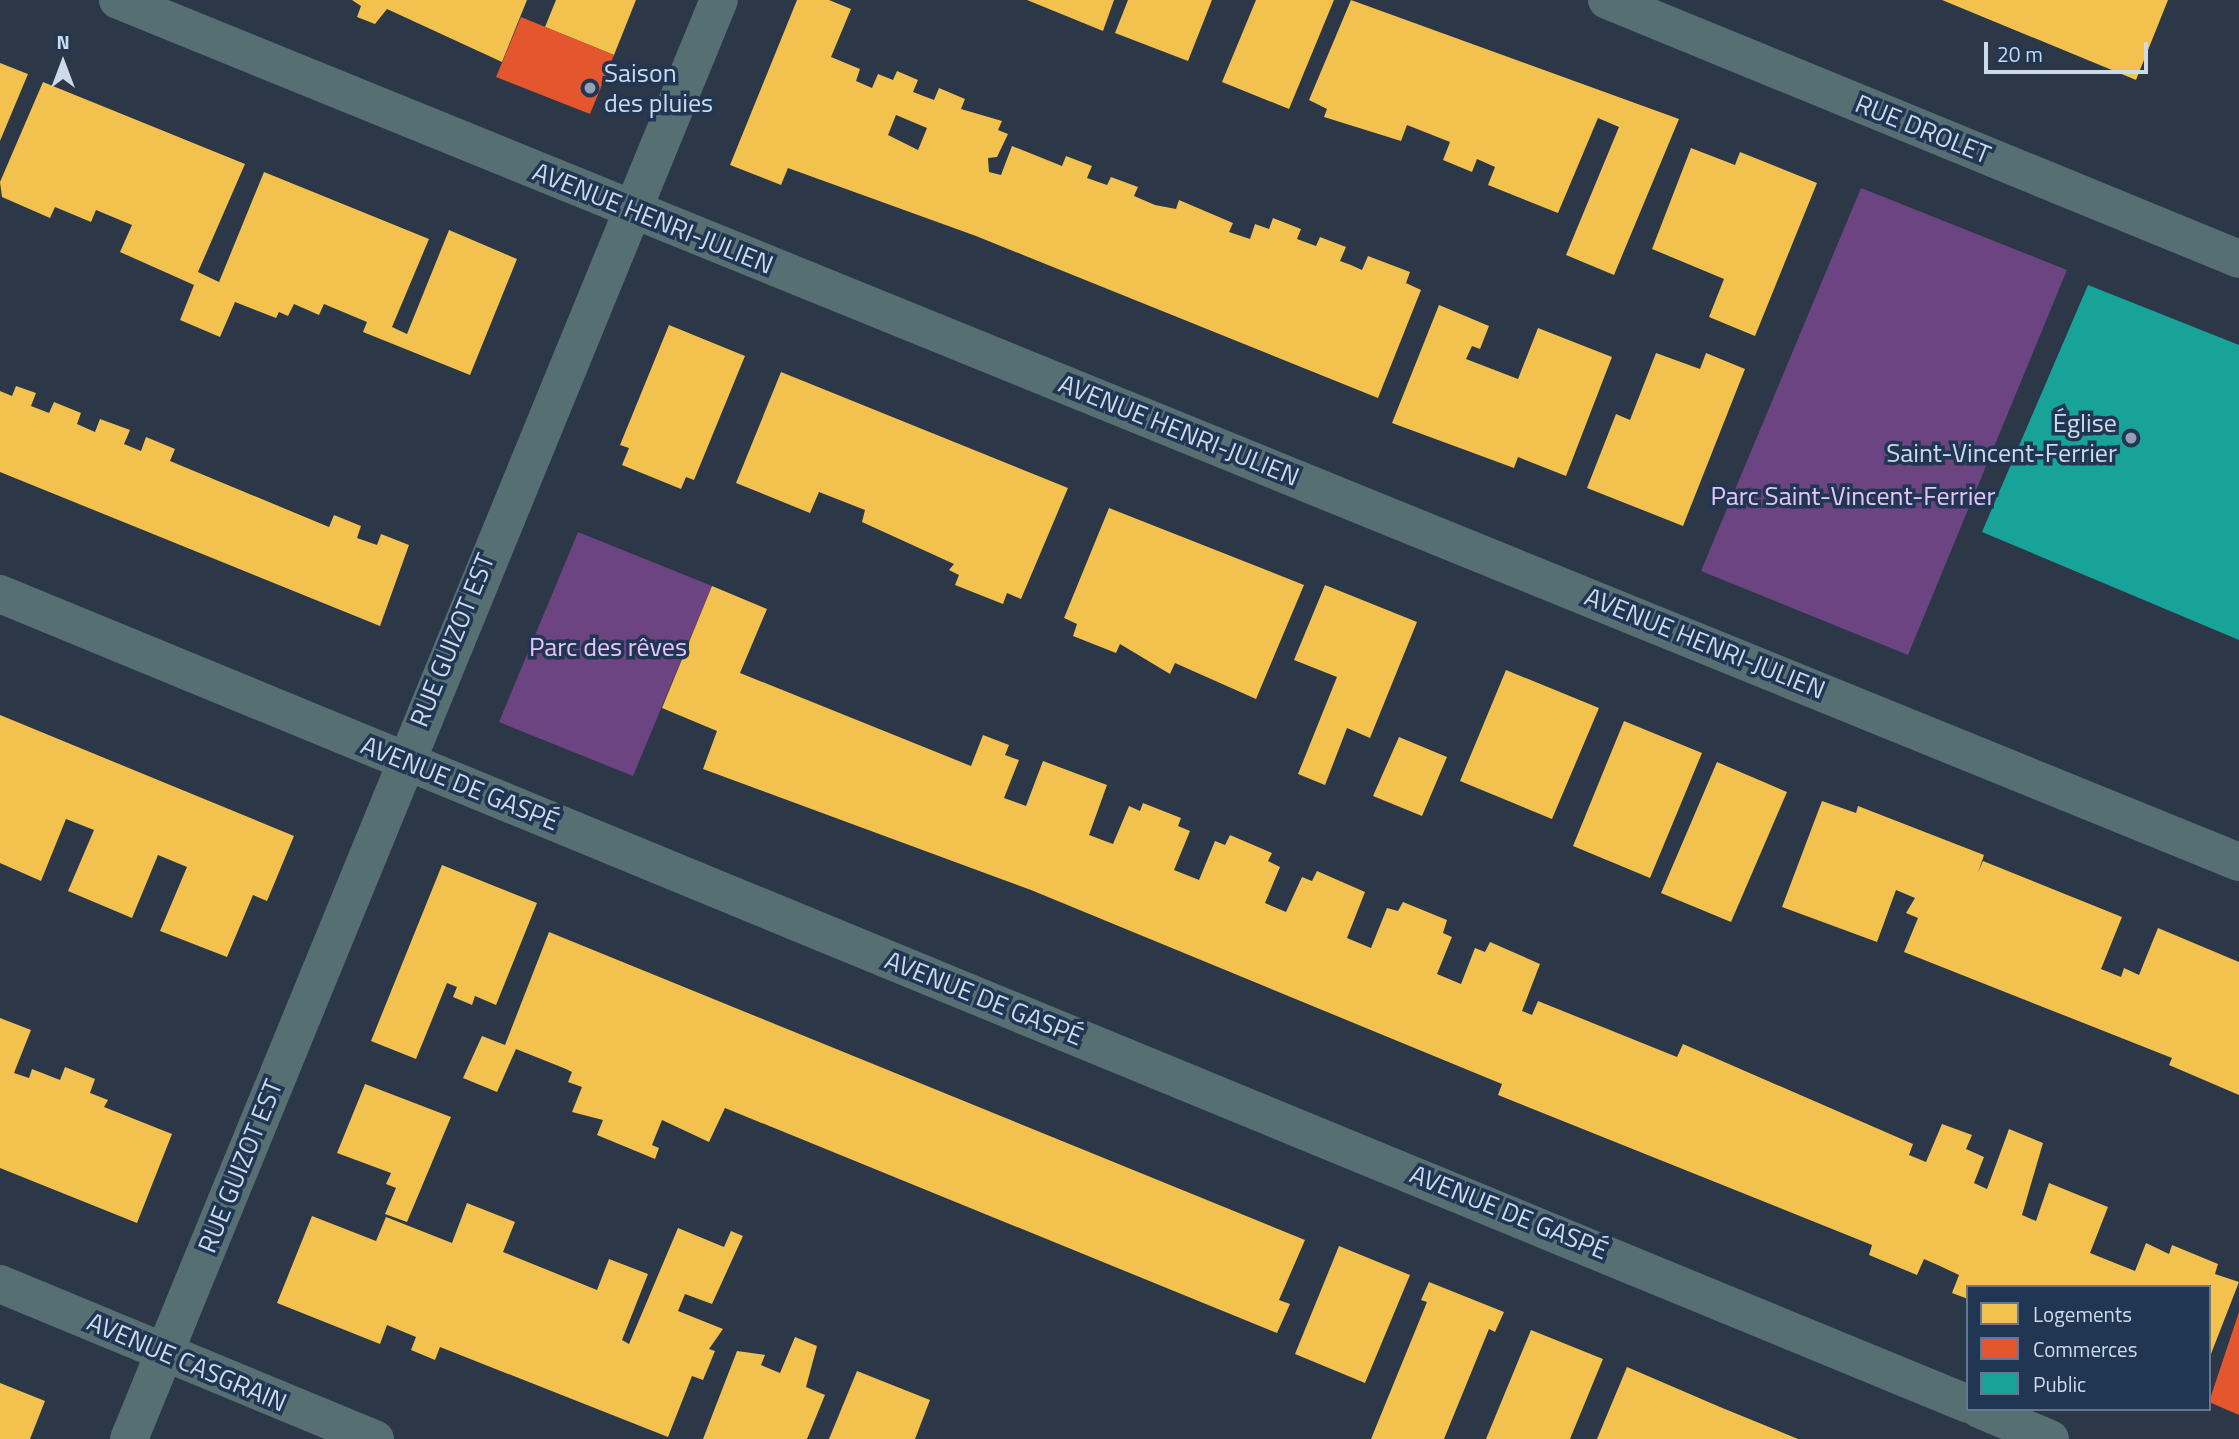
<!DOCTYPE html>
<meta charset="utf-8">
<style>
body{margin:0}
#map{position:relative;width:2239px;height:1439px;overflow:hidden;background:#2c3747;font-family:"Titillium Web",sans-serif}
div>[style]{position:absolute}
.green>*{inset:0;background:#6c4481}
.homes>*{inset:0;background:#f2c14e}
.shops>*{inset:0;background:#e4572e}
.public>*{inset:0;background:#17a398}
.minor>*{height:38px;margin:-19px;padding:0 19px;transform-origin:19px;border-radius:19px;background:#566f72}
.dots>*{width:19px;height:19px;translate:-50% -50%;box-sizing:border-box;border:4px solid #203653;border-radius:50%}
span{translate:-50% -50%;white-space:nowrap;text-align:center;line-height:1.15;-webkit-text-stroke:7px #203653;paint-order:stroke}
.poi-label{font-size:26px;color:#ccdaec}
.left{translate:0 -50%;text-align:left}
.right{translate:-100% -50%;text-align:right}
.street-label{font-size:26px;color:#ccdaec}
.park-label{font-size:26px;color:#e8c5f8}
.legend{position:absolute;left:1966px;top:1285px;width:245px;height:126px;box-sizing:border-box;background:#203653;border:2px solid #657890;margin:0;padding:9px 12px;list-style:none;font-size:21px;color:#ccdaec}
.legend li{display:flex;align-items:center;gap:14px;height:35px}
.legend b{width:35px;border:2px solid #657890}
.north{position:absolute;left:28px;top:28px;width:70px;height:70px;-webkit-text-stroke:5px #203653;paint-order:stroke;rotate:0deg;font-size:19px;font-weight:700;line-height:28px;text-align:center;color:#ccdaec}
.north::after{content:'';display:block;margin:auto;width:24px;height:32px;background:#ccdaec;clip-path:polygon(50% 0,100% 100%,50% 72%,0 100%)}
.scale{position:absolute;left:1984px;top:42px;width:164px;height:32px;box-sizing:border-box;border:4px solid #ccdaec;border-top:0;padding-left:9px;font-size:21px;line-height:24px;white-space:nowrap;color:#ccdaec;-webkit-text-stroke:5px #203653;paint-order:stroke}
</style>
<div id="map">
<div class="green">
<div style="clip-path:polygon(1861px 188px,2067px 270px,1908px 655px,1701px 571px)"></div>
<div style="clip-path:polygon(578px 532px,712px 586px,633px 776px,499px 722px)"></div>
</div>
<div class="homes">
<div style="clip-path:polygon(352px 0,527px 0,502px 62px,387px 9px,375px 24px,357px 17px,361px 6px)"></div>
<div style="clip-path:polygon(556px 0,636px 0,614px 55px,545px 27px)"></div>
<div style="clip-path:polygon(evenodd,797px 0,829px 0,851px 9px,831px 57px,860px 69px,856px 81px,872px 88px,878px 74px,893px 80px,897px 71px,918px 80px,913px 92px,934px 100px,939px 88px,965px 99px,961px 109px,1002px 121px,998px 130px,1008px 134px,997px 157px,988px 158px,989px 172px,1001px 175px,1012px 146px,1062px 166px,1066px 156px,1092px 166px,1087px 178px,1107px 185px,1111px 177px,1138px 187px,1134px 196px,1155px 205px,1176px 209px,1179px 200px,1233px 223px,1229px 232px,1250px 239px,1255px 224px,1269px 229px,1273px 218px,1301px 229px,1297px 239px,1316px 246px,1320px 237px,1346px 247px,1340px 261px,1351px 265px,1362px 270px,1368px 256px,1410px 272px,1406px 283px,1421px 290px,1378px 398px,976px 236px,788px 168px,781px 185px,730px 165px,797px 0,896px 115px,927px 128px,918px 150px,888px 135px,896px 115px)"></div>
<div style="clip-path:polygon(1027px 0,1114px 0,1103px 31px)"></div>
<div style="clip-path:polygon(1128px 0,1212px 0,1188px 61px,1115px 33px)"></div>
<div style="clip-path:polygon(1256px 0,1334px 0,1289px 109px,1222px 82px)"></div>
<div style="clip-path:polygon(1351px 0,1679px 119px,1614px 275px,1566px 255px,1619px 127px,1598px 118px,1558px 213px,1488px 185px,1495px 167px,1477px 159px,1472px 172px,1443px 160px,1450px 142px,1407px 125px,1401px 141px,1324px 117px,1327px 109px,1309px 100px)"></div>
<div style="clip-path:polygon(1942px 0,2168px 0,2136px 80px)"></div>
<div style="clip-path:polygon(0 63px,28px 74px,0 141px)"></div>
<div style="clip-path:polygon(43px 82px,245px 164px,198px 272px,219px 282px,264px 172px,429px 239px,392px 327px,407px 334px,449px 230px,517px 259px,470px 375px,363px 332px,367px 322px,324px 304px,319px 315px,294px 304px,288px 316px,279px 312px,276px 318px,235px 302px,220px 337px,180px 320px,194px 285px,120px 252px,132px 225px,96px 210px,91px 222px,55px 207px,50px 218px,2px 197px,0 182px)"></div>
<div style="clip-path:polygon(1691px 148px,1735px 165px,1740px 152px,1817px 183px,1755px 336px,1709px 317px,1724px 279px,1652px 249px)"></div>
<div style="clip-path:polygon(1439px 305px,1489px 326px,1480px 349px,1472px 346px,1466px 359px,1518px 379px,1538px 328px,1612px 357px,1566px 476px,1518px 457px,1514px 468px,1392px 423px)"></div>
<div style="clip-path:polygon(669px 325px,745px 356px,694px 480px,686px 477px,681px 489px,622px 465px,629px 448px,620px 445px)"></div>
<div style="clip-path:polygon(1656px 353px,1700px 369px,1706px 353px,1745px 369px,1683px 526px,1587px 488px,1616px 414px,1630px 420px)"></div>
<div style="clip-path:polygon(781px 372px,1068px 488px,1021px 599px,1007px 593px,1003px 604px,955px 585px,959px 575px,949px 570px,954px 564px,862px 522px,865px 510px,819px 492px,810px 513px,736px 483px)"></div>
<div style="clip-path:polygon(16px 386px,36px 393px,31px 406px,49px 413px,54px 402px,81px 413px,77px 424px,95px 432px,100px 419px,130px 430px,124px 444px,141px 451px,146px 437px,175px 449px,170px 461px,329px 527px,334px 515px,361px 526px,357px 538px,377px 545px,381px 534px,409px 545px,380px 626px,0 472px,0 391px,12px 396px)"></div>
<div style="clip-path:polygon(1109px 508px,1304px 585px,1256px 699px,1175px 663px,1170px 674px,1120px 644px,1116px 653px,1073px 636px,1077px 624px,1064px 618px)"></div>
<div style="clip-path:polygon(1325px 585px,1417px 622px,1370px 738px,1347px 728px,1325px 785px,1298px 774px,1337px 677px,1294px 660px)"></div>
<div style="clip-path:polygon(712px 586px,767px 609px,740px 673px,971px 766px,983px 735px,1009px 745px,1005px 755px,1019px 760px,1004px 798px,1026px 806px,1043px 761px,1107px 785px,1089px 835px,1113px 844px,1129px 806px,1140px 811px,1143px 803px,1181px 818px,1178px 826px,1190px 831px,1174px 870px,1199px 880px,1215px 841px,1225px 845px,1230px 835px,1272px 853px,1268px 861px,1280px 867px,1265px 903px,1286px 912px,1302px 877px,1312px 881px,1317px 871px,1365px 892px,1347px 938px,1371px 948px,1387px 908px,1398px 911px,1403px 902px,1447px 920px,1443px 933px,1452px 937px,1437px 974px,1461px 984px,1475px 948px,1485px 952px,1490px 942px,1540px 964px,1522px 1011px,1532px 1015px,1538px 1001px,1677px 1057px,1683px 1044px,1913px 1144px,1909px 1155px,1926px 1162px,1942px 1124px,1972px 1135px,1966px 1149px,1984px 1157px,1974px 1183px,1987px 1189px,2009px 1129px,2043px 1143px,2022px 1215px,2036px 1221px,2049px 1183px,2108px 1207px,2090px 1253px,2135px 1271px,2146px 1243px,2169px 1254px,2172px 1245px,2218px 1264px,2215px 1274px,2239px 1282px,2209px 1359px,2209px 1287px,1968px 1287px,1968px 1299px,1952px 1293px,1959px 1275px,1940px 1266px,1924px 1259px,1917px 1275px,1869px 1255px,1872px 1245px,1498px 1095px,1502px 1084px,1463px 1068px,1031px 890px,703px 769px,717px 731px,662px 708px)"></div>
<div style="clip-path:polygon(1506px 670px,1599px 708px,1552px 819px,1460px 781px)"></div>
<div style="clip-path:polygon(0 715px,294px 836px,267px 901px,253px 895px,227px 957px,160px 931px,187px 867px,158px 855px,132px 918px,68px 891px,94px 830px,66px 819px,41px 881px,0 863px)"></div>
<div style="clip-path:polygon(1624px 721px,1702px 753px,1650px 878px,1573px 846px)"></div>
<div style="clip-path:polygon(1399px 737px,1447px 757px,1422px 816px,1373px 796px)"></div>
<div style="clip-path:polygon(1717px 762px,1787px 792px,1731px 922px,1661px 893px)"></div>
<div style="clip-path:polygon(1822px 801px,1856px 813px,1858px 806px,1984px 855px,1978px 873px,1983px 861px,2122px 917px,2101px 969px,2121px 977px,2124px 968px,2139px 975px,2158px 928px,2239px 962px,2239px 1095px,2169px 1065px,2172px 1058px,1904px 952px,1918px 918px,1906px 913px,1915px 898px,1896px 890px,1877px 942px,1782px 907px)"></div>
<div style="clip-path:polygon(442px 865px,537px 903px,496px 1005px,475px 996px,472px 1005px,453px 997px,457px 987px,447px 983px,416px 1059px,371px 1041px)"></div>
<div style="clip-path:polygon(549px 932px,1305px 1240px,1279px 1300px,1290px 1304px,1277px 1333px,725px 1108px,709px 1142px,662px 1120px,652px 1145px,659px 1148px,655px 1159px,597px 1135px,603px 1120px,572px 1112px,582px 1087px,568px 1082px,572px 1072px,566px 1069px,516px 1049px,497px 1092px,463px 1078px,482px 1036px,505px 1045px)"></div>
<div style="clip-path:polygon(0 1018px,31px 1030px,14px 1073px,29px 1078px,32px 1069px,60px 1080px,65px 1067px,95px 1079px,90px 1093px,108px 1100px,104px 1107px,172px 1134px,137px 1223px,0 1168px)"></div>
<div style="clip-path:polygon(365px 1084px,451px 1117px,407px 1222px,385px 1214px,396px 1188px,386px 1184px,391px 1173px,337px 1153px)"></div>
<div style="clip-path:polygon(467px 1203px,515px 1222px,503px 1252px,597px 1290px,609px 1259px,648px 1274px,622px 1340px,629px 1344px,678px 1228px,724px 1247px,731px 1231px,743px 1236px,712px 1304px,685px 1294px,678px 1311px,723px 1329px,709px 1349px,715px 1351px,703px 1380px,692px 1376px,668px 1437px,440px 1347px,435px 1360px,411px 1350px,416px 1337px,387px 1325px,380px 1344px,277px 1303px,312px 1216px,376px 1241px,386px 1217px,452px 1243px)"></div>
<div style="clip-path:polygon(1339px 1246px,1410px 1275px,1365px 1383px,1295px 1354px)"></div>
<div style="clip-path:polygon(1429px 1282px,1504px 1312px,1495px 1332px,1489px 1329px,1444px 1439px,1371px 1439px,1427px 1302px,1421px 1300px)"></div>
<div style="clip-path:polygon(1531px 1330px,1603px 1359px,1570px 1439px,1486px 1439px)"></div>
<div style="clip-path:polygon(795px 1337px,817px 1346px,806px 1387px,825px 1395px,807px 1439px,703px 1439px,737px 1351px,765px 1355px,761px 1365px,780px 1373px)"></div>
<div style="clip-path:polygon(1627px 1367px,1720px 1407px,1798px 1439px,1597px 1439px)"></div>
<div style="clip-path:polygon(857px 1371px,930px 1400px,915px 1439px,829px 1439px)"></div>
<div style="clip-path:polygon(0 1383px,45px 1401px,30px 1439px,0 1439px)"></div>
</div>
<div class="shops">
<div style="clip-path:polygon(521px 17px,614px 55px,590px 114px,496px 77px)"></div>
<div style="clip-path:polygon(2239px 1312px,2239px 1415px,2209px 1402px)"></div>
</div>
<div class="public">
<div style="clip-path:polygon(2088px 285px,2239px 345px,2239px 640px,1982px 532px)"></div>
</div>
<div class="minor">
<div style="left:118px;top:0;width:2289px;rotate:22.12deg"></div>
<div style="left:1607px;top:0;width:683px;rotate:22.28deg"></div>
<div style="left:0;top:594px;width:2128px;rotate:22.37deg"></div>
<div style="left:0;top:1284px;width:406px;rotate:22.5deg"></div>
<div style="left:1979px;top:1409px;width:77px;rotate:22.9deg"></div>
<div style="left:129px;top:1439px;width:1555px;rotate:-67.71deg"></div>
</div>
<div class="dots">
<div style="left:590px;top:88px;background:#94a1b2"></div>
<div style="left:2131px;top:438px;background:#94a1b2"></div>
</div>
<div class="poi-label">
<span class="left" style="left:604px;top:88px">Saison<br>des pluies</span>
<span class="right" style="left:2117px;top:438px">Église<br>Saint-Vincent-Ferrier</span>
</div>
<div class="street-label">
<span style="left:1923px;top:129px;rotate:22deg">RUE DROLET</span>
<span style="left:653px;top:218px;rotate:22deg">AVENUE HENRI-JULIEN</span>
<span style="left:1179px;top:430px;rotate:22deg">AVENUE HENRI-JULIEN</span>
<span style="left:452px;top:640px;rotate:-68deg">RUE GUIZOT EST</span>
<span style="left:1705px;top:643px;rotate:22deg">AVENUE HENRI-JULIEN</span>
<span style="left:460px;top:783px;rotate:22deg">AVENUE DE GASPÉ</span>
<span style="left:984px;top:998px;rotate:22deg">AVENUE DE GASPÉ</span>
<span style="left:240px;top:1166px;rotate:-68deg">RUE GUIZOT EST</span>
<span style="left:1509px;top:1212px;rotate:22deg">AVENUE DE GASPÉ</span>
<span style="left:187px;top:1362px;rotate:23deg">AVENUE CASGRAIN</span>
</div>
<div class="park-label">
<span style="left:1853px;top:496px">Parc Saint-Vincent-Ferrier</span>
<span style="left:608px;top:647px">Parc des rêves</span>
</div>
<ul class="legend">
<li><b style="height:19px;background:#f2c14e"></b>Logements</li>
<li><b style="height:19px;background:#e4572e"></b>Commerces</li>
<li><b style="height:19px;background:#17a398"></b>Public</li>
</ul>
<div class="north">N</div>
<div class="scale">20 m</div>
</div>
